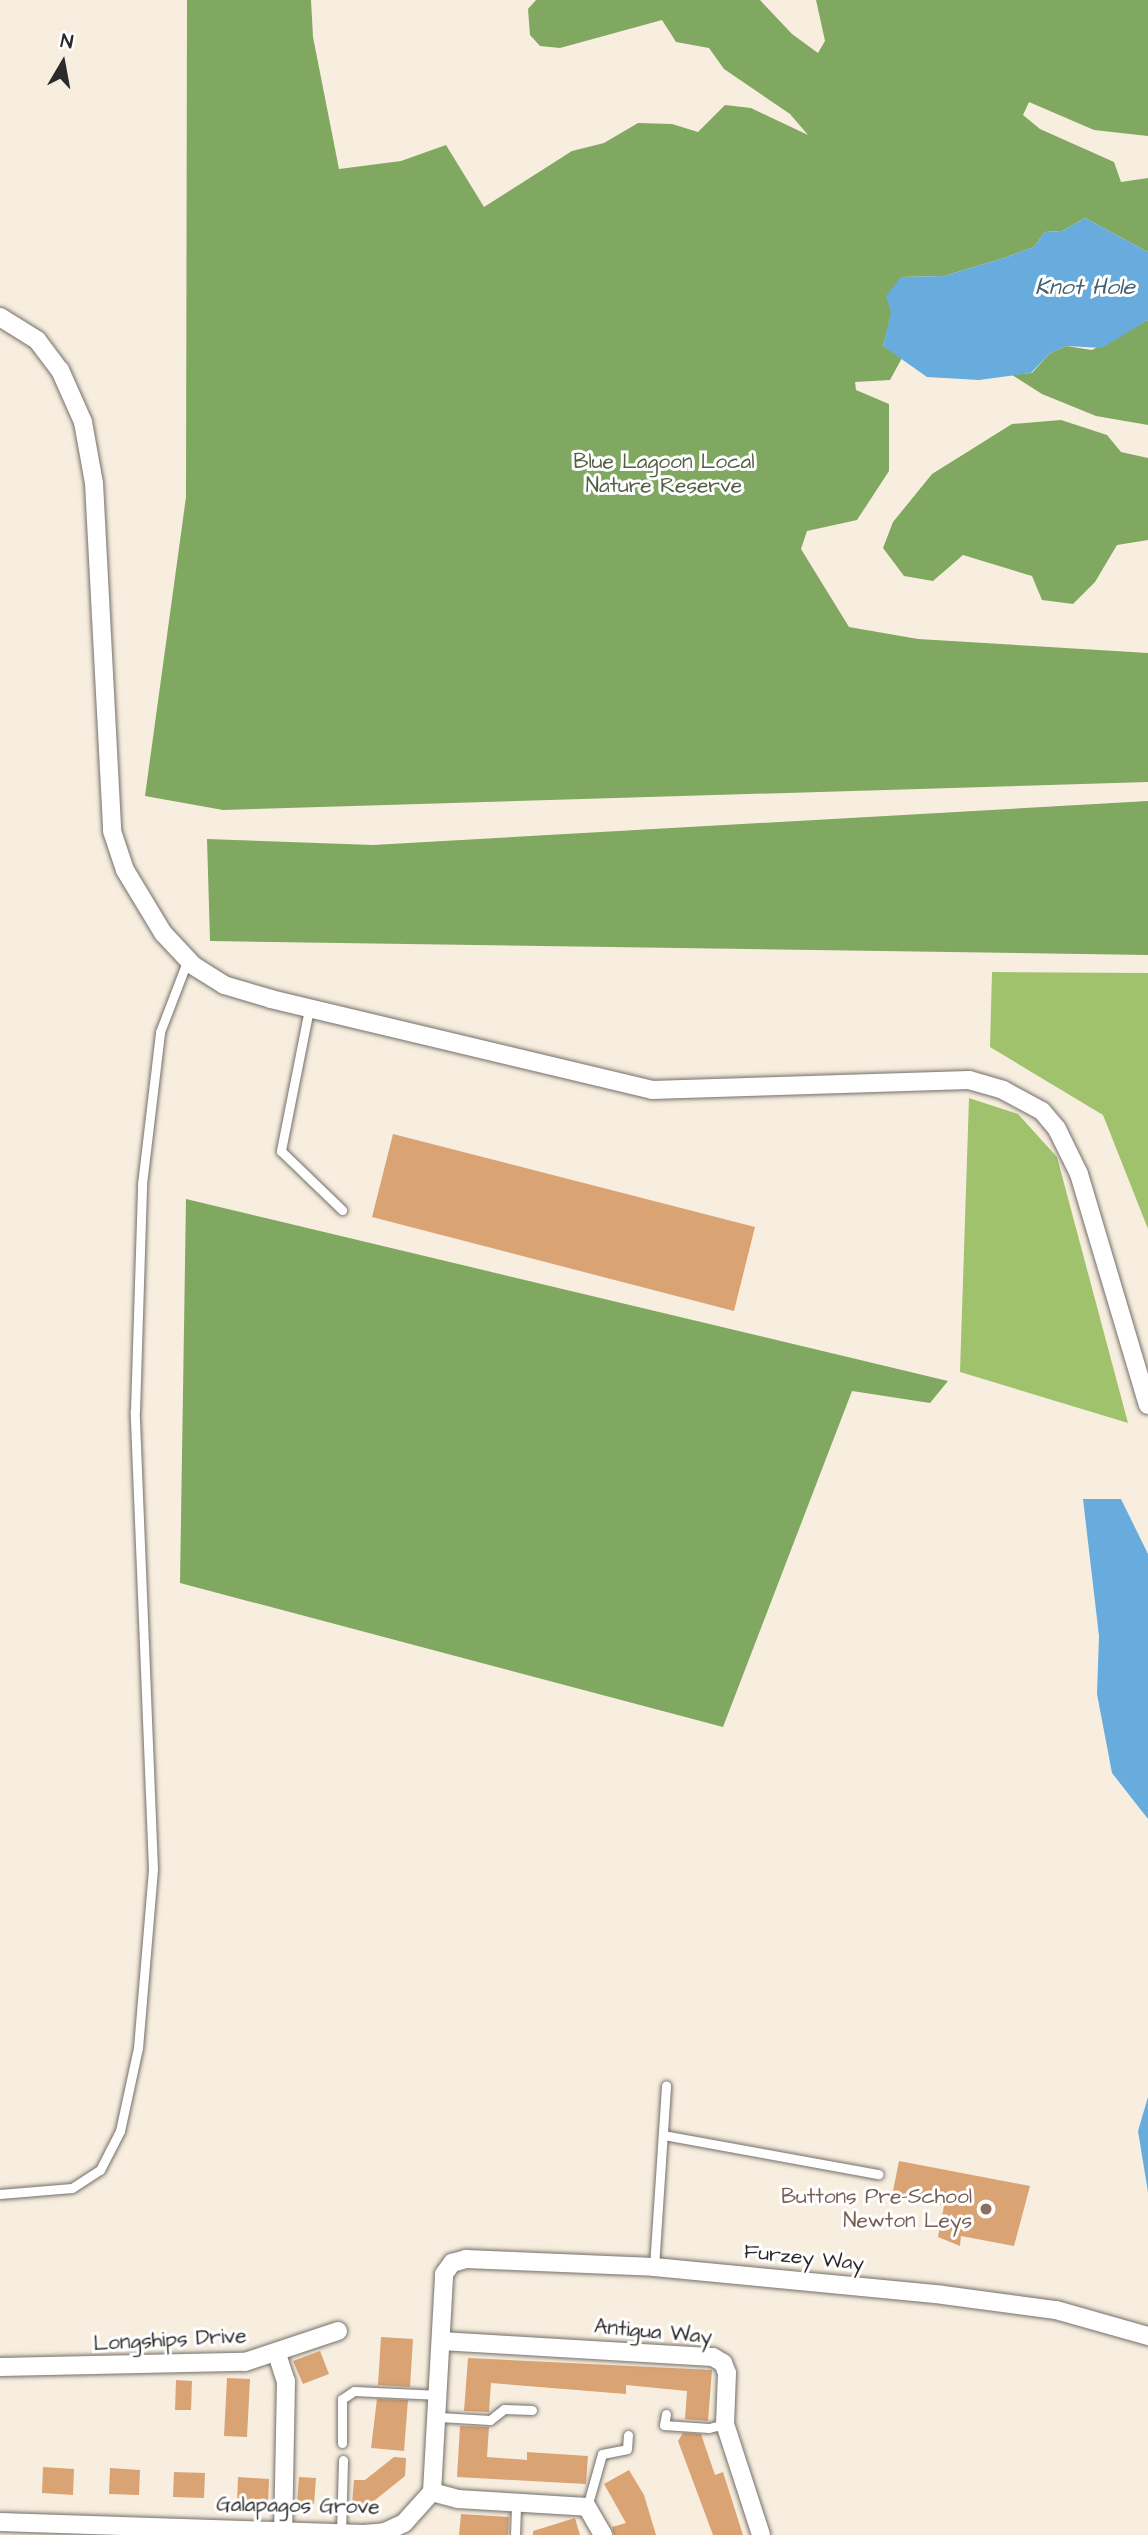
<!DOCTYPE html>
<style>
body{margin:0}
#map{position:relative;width:1148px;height:2535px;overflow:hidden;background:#f8eedf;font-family:"Architects Daughter",sans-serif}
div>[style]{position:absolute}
.green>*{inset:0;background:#a0c26c}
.forest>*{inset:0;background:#80a860}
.water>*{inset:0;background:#67acdd}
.building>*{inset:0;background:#daa374}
.roads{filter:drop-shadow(0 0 2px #736f6a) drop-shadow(0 0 2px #736f6a)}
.service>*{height:9px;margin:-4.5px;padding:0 4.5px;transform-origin:4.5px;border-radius:4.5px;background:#fff}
.minor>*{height:18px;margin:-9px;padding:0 9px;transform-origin:9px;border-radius:9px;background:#fff}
.dots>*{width:19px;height:19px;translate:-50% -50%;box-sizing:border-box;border:4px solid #fff;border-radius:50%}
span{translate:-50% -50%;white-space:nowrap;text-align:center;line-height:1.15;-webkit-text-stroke:6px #fff;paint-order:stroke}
.park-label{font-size:21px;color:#546042}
.education-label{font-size:21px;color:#785e54}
.right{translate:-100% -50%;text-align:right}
.street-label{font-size:21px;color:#2b2b2b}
.water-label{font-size:23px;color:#435f72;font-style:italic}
.north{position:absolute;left:28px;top:28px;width:70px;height:70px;-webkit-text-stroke:5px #fff;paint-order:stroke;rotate:10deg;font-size:19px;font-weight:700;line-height:28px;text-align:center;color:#2b2b2b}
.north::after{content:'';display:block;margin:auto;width:24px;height:32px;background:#2b2b2b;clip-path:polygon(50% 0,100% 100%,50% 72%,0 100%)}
</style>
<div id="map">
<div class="green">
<div style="clip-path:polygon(992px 972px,1148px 973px,1148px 1229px,1103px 1115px,990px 1047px)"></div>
<div style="clip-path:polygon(969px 1098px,1018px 1114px,1057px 1157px,1128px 1423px,960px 1372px)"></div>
</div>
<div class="forest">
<div style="clip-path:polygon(187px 0,311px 0,313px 37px,339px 169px,401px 161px,446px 145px,484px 207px,572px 151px,604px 143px,638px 123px,672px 124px,698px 132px,725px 105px,751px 108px,808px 135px,790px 114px,724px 69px,709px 48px,676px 42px,662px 20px,560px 48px,540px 46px,530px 35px,528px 9px,536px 0,760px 0,792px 34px,818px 53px,825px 41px,816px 0,1148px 0,1148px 136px,1094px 130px,1029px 102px,1023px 115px,1040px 129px,1114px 162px,1121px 182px,1148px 178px,1148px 252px,1085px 218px,1062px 231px,1045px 232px,1034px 247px,1004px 258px,944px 276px,901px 277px,883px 346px,902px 358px,890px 380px,855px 382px,856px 390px,889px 404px,889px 471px,857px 520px,807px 531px,801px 549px,849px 627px,918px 639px,1148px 653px,1148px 782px,223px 810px,145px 796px,186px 497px)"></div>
<div style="clip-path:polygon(1148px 320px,1148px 425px,1096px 416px,1042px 394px,1012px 375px,1032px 373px,1049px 354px,1066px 346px,1092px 350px)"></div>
<div style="clip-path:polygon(1061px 420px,1107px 435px,1121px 452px,1148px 458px,1148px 540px,1117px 545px,1095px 582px,1073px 604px,1042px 600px,1032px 576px,963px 555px,933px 581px,904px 576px,883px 548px,893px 522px,932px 474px,1012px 424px)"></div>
<div style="clip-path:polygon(1148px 801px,1148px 955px,210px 941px,207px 839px,373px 845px)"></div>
<div style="clip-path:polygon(186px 1199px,948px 1381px,930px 1403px,852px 1391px,723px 1727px,180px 1583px)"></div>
</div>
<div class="water">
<div style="clip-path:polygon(1085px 218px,1148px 252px,1148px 320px,1102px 348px,1066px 346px,1049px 354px,1031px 373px,979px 380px,927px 377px,883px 346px,891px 313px,886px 296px,901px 277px,944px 276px,1004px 258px,1034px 247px,1045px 232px,1062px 231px)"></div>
<div style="clip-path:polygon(1083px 1499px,1121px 1499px,1148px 1554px,1148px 1819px,1112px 1773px,1097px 1694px,1099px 1636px)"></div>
<div style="clip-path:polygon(1148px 2097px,1148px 2192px,1138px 2131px)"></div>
</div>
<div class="building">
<div style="clip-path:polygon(393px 1134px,755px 1227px,734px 1311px,372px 1217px)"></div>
<div style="clip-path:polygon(899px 2161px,1030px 2186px,1014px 2246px,961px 2236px,960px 2246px,938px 2237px,944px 2206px,892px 2196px)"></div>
<div style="clip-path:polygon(381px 2337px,413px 2339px,410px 2387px,378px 2385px)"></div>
<div style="clip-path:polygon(320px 2351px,329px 2374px,303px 2384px,293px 2361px)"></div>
<div style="clip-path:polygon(468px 2358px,712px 2370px,708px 2421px,685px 2419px,687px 2391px,626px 2385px,626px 2394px,491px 2383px,489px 2412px,464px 2411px)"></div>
<div style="clip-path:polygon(227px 2378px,250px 2379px,247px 2437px,224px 2436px)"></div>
<div style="clip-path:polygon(176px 2380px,192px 2381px,191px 2410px,175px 2410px)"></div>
<div style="clip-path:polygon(377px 2399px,408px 2400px,404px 2451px,371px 2448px)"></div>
<div style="clip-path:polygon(460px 2426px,489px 2427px,487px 2457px,527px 2460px,527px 2452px,588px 2456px,586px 2484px,457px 2477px)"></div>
<div style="clip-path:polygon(683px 2433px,701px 2434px,715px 2475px,723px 2472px,743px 2535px,713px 2535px,678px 2441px)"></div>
<div style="clip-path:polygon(394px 2457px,406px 2458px,405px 2476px,369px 2505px,352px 2504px,354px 2480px,365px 2480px)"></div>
<div style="clip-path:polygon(43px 2467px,74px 2469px,73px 2495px,42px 2493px)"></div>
<div style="clip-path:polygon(110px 2468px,140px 2470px,139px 2495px,109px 2494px)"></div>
<div style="clip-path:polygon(629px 2470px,644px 2495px,656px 2535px,614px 2535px,612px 2527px,626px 2523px,604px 2484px)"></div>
<div style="clip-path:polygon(174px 2472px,205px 2473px,204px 2498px,173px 2497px)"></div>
<div style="clip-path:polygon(238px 2477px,269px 2479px,268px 2504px,237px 2502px)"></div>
<div style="clip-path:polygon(299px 2477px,316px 2478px,314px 2504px,297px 2503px)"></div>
<div style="clip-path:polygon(461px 2514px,509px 2517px,508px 2535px,459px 2535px)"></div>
<div style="clip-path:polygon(575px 2518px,580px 2535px,533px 2535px,533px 2531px)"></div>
</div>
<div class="roads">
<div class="service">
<div style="left:309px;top:1009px;width:145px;rotate:101.2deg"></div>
<div style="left:281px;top:1151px;width:85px;rotate:44deg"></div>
<div style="left:663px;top:2135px;width:219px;rotate:10.3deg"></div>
<div style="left:0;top:2194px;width:72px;rotate:-4.8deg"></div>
<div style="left:72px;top:2188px;width:33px;rotate:-33deg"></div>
<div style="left:100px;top:2170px;width:44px;rotate:-62.9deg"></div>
<div style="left:120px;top:2131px;width:85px;rotate:-77.8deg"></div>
<div style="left:138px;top:2048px;width:180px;rotate:-85.2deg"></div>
<div style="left:153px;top:1869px;width:458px;rotate:-92.3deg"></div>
<div style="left:135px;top:1411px;width:227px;rotate:-88.2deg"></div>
<div style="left:142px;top:1184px;width:153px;rotate:-83.2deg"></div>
<div style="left:160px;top:1032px;width:78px;rotate:-69deg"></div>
<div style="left:654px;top:2267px;width:182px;rotate:-86.2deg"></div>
<div style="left:666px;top:2414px;width:11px;rotate:100deg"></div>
<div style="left:664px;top:2425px;width:45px;rotate:3.8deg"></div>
<div style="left:709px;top:2428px;width:16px;rotate:-14deg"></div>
<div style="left:439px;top:2417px;width:51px;rotate:3.4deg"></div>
<div style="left:490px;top:2420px;width:18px;rotate:-38deg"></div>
<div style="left:504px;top:2409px;width:28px;rotate:2deg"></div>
<div style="left:342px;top:2443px;width:44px;rotate:-90deg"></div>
<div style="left:342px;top:2399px;width:14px;rotate:-34deg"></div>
<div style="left:354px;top:2391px;width:86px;rotate:2.7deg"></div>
<div style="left:587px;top:2507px;width:55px;rotate:-74.2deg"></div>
<div style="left:602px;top:2454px;width:25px;rotate:-11deg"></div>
<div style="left:627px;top:2449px;width:14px;rotate:-86deg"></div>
<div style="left:341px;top:2533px;width:73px;rotate:-88.4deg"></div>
<div style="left:515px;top:2535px;width:33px;rotate:-88deg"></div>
</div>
<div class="minor">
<div style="left:0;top:317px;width:44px;rotate:31.9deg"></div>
<div style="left:37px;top:340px;width:38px;rotate:53deg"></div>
<div style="left:60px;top:370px;width:57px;rotate:66.1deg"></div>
<div style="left:83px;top:422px;width:62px;rotate:79.8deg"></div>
<div style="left:94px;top:483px;width:348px;rotate:87deg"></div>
<div style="left:112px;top:831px;width:41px;rotate:71.6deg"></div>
<div style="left:125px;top:870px;width:74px;rotate:58.9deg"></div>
<div style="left:163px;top:933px;width:45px;rotate:46.8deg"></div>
<div style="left:194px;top:966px;width:36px;rotate:32deg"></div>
<div style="left:224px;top:985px;width:49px;rotate:16.6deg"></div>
<div style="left:271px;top:999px;width:392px;rotate:13.4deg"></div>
<div style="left:652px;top:1090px;width:317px;rotate:-1.8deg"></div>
<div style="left:969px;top:1080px;width:35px;rotate:16deg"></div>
<div style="left:1003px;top:1090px;width:44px;rotate:28.3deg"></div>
<div style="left:1042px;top:1111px;width:23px;rotate:50deg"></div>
<div style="left:1057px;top:1129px;width:50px;rotate:63.9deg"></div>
<div style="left:1079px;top:1174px;width:241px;rotate:73.4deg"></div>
<div style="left:441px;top:2341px;width:272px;rotate:3.4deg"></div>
<div style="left:713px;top:2357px;width:12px;rotate:31deg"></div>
<div style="left:723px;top:2363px;width:11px;rotate:68deg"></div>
<div style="left:727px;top:2373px;width:51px;rotate:92.2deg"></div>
<div style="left:725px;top:2424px;width:117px;rotate:72deg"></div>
<div style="left:277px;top:2354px;width:28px;rotate:72deg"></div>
<div style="left:286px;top:2381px;width:150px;rotate:91.1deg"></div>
<div style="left:0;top:2367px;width:245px;rotate:-1.2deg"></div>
<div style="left:245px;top:2362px;width:98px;rotate:-18.4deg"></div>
<div style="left:432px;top:2492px;width:27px;rotate:15deg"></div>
<div style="left:458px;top:2499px;width:129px;rotate:3.5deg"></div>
<div style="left:587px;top:2507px;width:32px;rotate:60deg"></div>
<div style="left:0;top:2522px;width:364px;rotate:1.9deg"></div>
<div style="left:364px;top:2534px;width:21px;rotate:-5deg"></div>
<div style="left:385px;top:2532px;width:21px;rotate:-25deg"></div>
<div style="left:404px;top:2523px;width:42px;rotate:-47.9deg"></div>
<div style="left:432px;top:2492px;width:218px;rotate:-86.8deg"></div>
<div style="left:444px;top:2274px;width:14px;rotate:-54deg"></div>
<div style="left:452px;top:2263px;width:15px;rotate:-16deg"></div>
<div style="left:466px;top:2259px;width:188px;rotate:2.4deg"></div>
<div style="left:654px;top:2267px;width:290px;rotate:5.5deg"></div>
<div style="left:943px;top:2295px;width:114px;rotate:7.6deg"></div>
<div style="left:1056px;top:2310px;width:96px;rotate:15.8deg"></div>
</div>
</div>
<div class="dots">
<div style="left:986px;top:2209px;background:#8d6e63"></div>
</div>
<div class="park-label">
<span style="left:664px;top:474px">Blue Lagoon Local<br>Nature Reserve</span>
</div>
<div class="education-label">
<span class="right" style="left:972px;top:2209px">Buttons Pre-School<br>Newton Leys</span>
</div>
<div class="street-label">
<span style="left:804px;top:2258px;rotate:6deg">Furzey Way</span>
<span style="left:653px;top:2332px;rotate:5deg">Antigua Way</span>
<span style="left:170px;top:2340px;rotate:-3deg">Longships Drive</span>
<span style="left:298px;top:2506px;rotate:1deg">Galapagos Grove</span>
</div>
<div class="water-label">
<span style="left:1085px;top:287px">Knot Hole</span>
</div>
<div class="north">N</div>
</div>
